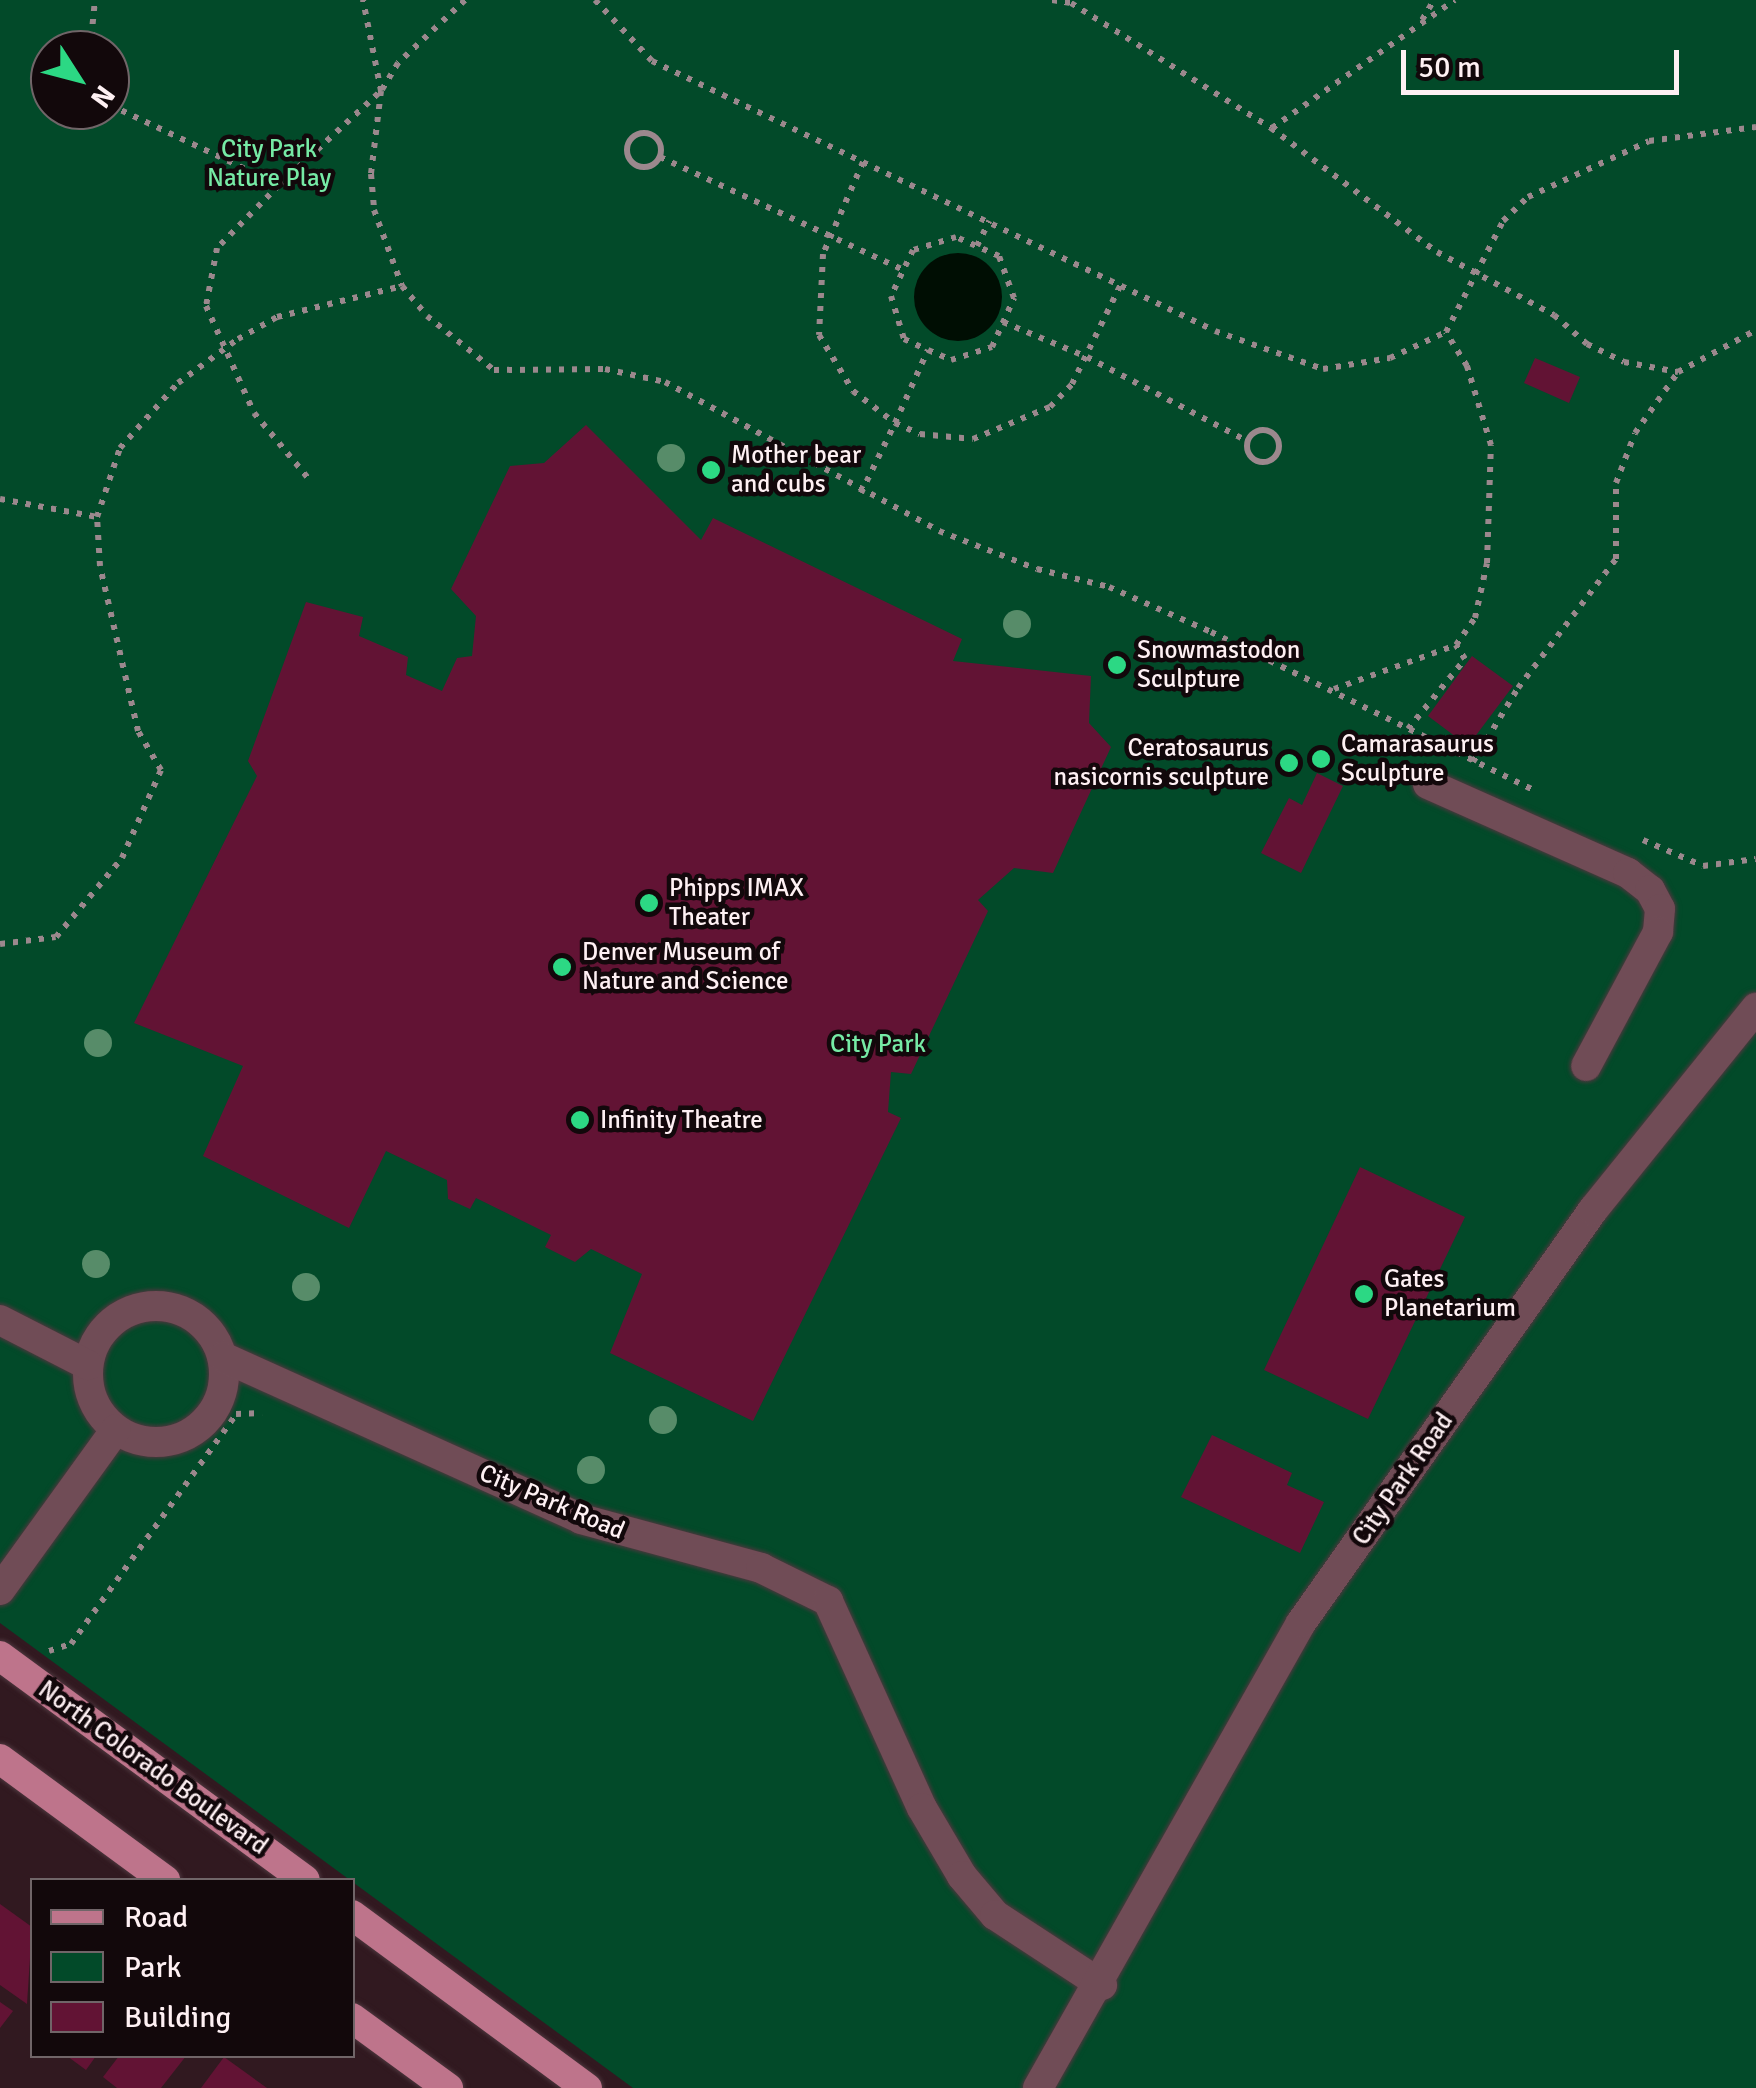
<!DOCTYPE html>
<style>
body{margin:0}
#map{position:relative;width:1756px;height:2088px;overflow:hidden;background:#311920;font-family:Signika,sans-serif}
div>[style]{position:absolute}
.green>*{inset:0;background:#024a29}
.water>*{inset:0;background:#000e03}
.round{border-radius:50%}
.building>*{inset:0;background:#621334}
.path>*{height:6px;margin-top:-3px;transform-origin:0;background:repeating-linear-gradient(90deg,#9b888d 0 5px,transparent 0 13px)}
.path>.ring{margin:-3px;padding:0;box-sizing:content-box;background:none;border:6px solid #9b888d;border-radius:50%}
.roads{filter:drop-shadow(0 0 2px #4e373e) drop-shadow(0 0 2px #4e373e)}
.minor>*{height:30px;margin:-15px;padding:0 15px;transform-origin:15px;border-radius:15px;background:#704c56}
.minor>.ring{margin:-15px;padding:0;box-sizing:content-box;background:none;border:30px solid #704c56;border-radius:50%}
.major>*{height:30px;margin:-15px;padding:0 15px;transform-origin:15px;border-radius:15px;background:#be748b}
.trees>*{width:28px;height:28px;margin:-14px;border-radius:50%;background:#578c69}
.dots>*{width:28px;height:28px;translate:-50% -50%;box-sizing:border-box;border:5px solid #12080b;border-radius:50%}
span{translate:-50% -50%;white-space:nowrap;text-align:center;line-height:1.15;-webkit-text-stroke:9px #12080b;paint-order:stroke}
.park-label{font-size:25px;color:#76eaa5}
.poi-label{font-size:25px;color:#fef0f3}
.left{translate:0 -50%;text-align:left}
.right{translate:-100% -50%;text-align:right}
.street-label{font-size:25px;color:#fef0f3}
.legend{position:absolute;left:30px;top:1878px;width:325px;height:180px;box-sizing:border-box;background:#12080b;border:2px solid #706568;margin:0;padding:12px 18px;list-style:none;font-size:30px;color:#fef0f3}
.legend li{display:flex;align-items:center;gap:20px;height:50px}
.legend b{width:50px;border:2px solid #706568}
.north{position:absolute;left:30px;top:30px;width:100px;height:100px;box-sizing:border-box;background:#12080b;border:2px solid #706568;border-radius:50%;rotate:126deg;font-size:28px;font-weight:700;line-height:40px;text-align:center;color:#fef0f3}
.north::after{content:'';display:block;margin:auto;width:35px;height:45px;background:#2cd884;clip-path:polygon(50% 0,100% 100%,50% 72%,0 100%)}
.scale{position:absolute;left:1401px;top:50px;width:278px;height:45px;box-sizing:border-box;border:5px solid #fef0f3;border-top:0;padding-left:12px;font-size:30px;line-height:35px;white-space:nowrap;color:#fef0f3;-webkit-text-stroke:8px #12080b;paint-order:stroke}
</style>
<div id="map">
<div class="green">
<div style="clip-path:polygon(evenodd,0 0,1756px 0,1756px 2088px,633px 2088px,0 1623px,0 0,50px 50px,110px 50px,110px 110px,50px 110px,50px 50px)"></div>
</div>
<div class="water">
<div class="round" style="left:914px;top:253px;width:88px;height:88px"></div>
</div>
<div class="building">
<div style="clip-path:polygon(1535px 358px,1580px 377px,1569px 403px,1524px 383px)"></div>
<div style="clip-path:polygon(586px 425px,701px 540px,713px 518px,962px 639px,953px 661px,1091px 676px,1089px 723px,1111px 747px,1053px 873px,1014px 868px,978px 900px,988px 911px,911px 1074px,891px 1072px,888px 1112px,901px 1118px,753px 1421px,610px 1353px,642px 1274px,591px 1249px,575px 1262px,545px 1247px,551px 1235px,476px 1198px,470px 1209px,448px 1199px,447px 1180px,386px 1151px,349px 1228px,203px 1156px,243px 1066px,134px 1023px,257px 776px,248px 761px,306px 602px,363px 617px,359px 636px,408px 657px,406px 675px,442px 691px,457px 658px,472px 656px,476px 616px,451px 589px,510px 466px,544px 463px)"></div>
<div style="clip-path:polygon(1472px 656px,1513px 686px,1468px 746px,1428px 716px)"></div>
<div style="clip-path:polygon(1317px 773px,1343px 786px,1301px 873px,1261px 853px,1289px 798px,1302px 805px)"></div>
<div style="clip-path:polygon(1360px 1167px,1465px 1217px,1368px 1419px,1264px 1370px)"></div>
<div style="clip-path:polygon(1212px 1435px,1292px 1473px,1287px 1485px,1324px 1502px,1300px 1553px,1181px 1497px)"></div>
<div style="clip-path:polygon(0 1904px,32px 1927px,27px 2004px,0 1985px)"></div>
<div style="clip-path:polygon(0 2002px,13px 2011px,0 2028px)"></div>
<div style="clip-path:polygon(67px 2056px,96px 2056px,86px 2070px)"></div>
<div style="clip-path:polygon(119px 2056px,186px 2056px,161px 2088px,117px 2088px,103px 2077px)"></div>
<div style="clip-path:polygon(224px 2057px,267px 2088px,201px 2088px)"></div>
</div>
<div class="path">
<div style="left:465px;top:0;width:92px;rotate:136.8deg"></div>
<div style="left:398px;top:63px;width:33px;rotate:121deg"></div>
<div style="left:381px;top:91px;width:84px;rotate:96.9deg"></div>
<div style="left:371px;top:174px;width:36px;rotate:85deg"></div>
<div style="left:374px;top:210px;width:81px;rotate:69.8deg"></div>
<div style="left:402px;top:286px;width:39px;rotate:50deg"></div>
<div style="left:427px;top:316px;width:86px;rotate:38.9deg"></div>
<div style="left:494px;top:370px;width:111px;rotate:-0.5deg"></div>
<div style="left:605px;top:369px;width:61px;rotate:12.2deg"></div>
<div style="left:665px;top:382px;width:312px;rotate:28.5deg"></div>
<div style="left:939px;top:531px;width:105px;rotate:21.2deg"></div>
<div style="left:1037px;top:569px;width:74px;rotate:14deg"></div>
<div style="left:1109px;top:587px;width:111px;rotate:23.8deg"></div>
<div style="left:1211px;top:632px;width:357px;rotate:26.1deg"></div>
<div style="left:595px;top:0;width:83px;rotate:46.9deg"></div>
<div style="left:652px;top:61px;width:624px;rotate:25.62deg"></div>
<div style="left:1215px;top:331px;width:114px;rotate:19.4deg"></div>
<div style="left:1323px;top:369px;width:68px;rotate:-9.3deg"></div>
<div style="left:1390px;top:358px;width:62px;rotate:-24.9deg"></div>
<div style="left:1446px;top:332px;width:125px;rotate:-62.8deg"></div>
<div style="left:1503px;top:221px;width:35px;rotate:-44deg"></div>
<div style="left:1528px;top:197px;width:133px;rotate:-24.8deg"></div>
<div style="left:1649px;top:141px;width:108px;rotate:-7.5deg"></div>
<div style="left:1052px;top:0;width:19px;rotate:9deg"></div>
<div style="left:1071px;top:3px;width:236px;rotate:32deg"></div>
<div style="left:1271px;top:128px;width:207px;rotate:36.8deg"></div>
<div style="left:1437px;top:252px;width:133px;rotate:28.3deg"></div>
<div style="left:1554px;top:315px;width:44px;rotate:41.3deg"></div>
<div style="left:1587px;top:344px;width:41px;rotate:25.9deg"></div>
<div style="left:1624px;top:362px;width:55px;rotate:10.5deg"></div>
<div style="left:1422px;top:20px;width:23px;rotate:-59deg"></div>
<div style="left:90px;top:50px;width:50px;rotate:-84.3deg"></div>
<div style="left:110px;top:105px;width:187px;rotate:25.3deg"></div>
<div style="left:279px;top:185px;width:139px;rotate:-42.7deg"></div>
<div style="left:381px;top:91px;width:93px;rotate:-101.2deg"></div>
<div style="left:1272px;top:128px;width:223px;rotate:-35deg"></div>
<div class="ring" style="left:627px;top:133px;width:28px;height:28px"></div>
<div style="left:660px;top:157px;width:268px;rotate:24.9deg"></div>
<div style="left:863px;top:162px;width:100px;rotate:113.5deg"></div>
<div style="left:823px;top:254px;width:81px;rotate:92.8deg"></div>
<div style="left:819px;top:335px;width:66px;rotate:58.7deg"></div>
<div style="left:853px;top:391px;width:53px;rotate:37.3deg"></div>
<div style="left:895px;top:423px;width:80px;rotate:-65.7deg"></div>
<div style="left:928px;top:350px;width:25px;rotate:23deg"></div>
<div style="left:951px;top:360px;width:43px;rotate:-17.6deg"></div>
<div style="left:992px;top:347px;width:54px;rotate:-65.8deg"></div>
<div style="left:1014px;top:298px;width:45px;rotate:-109.7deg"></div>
<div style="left:999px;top:256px;width:47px;rotate:-156.2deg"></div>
<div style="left:956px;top:237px;width:45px;rotate:163.2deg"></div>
<div style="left:913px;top:250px;width:51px;rotate:115.6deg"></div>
<div style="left:891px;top:296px;width:45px;rotate:73.2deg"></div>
<div style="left:904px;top:339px;width:26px;rotate:25deg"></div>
<div style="left:279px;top:185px;width:88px;rotate:134.5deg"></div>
<div style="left:217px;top:248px;width:59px;rotate:100.7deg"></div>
<div style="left:206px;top:306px;width:117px;rotate:65.8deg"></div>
<div style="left:254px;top:413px;width:85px;rotate:50.3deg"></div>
<div style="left:977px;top:246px;width:28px;rotate:-64deg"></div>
<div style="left:1003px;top:322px;width:91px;rotate:22.6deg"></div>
<div style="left:1087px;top:357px;width:181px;rotate:27.7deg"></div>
<div class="ring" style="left:1247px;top:430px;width:26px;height:26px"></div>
<div style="left:861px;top:493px;width:78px;rotate:-64.1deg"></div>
<div style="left:895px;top:423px;width:27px;rotate:24deg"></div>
<div style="left:920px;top:434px;width:53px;rotate:5.4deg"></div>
<div style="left:973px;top:439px;width:83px;rotate:-22.6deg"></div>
<div style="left:1050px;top:407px;width:32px;rotate:-46deg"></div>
<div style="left:1072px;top:384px;width:111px;rotate:-63.9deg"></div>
<div style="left:0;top:499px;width:99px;rotate:10.5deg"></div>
<div style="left:1334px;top:689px;width:130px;rotate:-19.8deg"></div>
<div style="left:1456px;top:645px;width:33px;rotate:-55deg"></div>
<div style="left:1475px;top:618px;width:56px;rotate:-77.7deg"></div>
<div style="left:1487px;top:563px;width:118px;rotate:-88.1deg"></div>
<div style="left:1491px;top:445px;width:83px;rotate:-106.9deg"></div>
<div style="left:1467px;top:366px;width:40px;rotate:-122deg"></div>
<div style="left:1408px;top:729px;width:90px;rotate:-50.8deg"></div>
<div style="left:1465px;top:659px;width:17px;rotate:-123deg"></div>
<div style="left:1473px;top:762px;width:87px;rotate:-58.7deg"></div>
<div style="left:1518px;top:688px;width:162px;rotate:-52.8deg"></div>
<div style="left:1616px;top:559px;width:76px;rotate:-90deg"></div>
<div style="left:1616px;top:483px;width:53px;rotate:-69.2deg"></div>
<div style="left:1635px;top:433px;width:75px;rotate:-54.8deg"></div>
<div style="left:1678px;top:372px;width:89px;rotate:-28.3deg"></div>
<div style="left:1643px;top:840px;width:65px;rotate:23.4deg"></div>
<div style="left:1703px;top:866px;width:53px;rotate:-7.5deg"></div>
<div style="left:0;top:944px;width:56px;rotate:-7.1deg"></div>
<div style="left:56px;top:937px;width:103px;rotate:-50.1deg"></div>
<div style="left:122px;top:858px;width:96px;rotate:-66.1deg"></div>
<div style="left:161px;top:770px;width:45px;rotate:-120.5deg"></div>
<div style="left:138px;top:731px;width:169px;rotate:-103deg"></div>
<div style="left:100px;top:566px;width:49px;rotate:-93.5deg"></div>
<div style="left:97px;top:517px;width:73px;rotate:-71.6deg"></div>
<div style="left:120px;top:448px;width:87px;rotate:-48.3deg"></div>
<div style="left:178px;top:383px;width:74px;rotate:-36.3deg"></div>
<div style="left:238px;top:339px;width:45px;rotate:-29.4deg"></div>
<div style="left:277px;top:317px;width:129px;rotate:-13.9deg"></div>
<div style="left:49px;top:1651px;width:23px;rotate:-18deg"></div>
<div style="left:71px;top:1644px;width:283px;rotate:-54.3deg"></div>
<div style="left:236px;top:1414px;width:26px;rotate:-2deg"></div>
</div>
<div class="roads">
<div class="minor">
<div style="left:1428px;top:784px;width:219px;rotate:24deg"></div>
<div style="left:1628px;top:873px;width:28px;rotate:38deg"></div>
<div style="left:1650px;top:890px;width:21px;rotate:62deg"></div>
<div style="left:1660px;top:909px;width:23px;rotate:95deg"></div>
<div style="left:1658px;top:932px;width:152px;rotate:118.2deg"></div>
<div class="ring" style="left:88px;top:1306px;width:106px;height:106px"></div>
<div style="left:0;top:1320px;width:99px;rotate:27.1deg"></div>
<div style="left:223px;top:1357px;width:393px;rotate:24.3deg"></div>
<div style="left:581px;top:1519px;width:187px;rotate:15.2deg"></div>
<div style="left:761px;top:1568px;width:75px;rotate:26.2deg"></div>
<div style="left:828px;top:1601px;width:227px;rotate:65.6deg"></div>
<div style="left:922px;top:1808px;width:79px;rotate:59.5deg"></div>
<div style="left:962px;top:1876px;width:51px;rotate:49.8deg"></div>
<div style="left:995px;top:1915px;width:128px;rotate:33.2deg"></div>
<div style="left:0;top:1590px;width:198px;rotate:-54.2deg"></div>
<div style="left:1038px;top:2088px;width:534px;rotate:-60.51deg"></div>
<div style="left:1301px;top:1623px;width:506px;rotate:-54.74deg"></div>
<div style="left:1593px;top:1210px;width:260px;rotate:-51.1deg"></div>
</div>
<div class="major">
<div style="left:0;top:1656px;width:378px;rotate:36.3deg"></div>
<div style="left:0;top:1759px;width:205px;rotate:36.3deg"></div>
<div style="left:352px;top:1915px;width:292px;rotate:36.4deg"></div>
<div style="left:352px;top:2018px;width:119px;rotate:36.1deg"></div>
</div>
</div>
<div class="trees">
<div style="left:671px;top:458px"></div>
<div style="left:1017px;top:624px"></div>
<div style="left:98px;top:1043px"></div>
<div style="left:96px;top:1264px"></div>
<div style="left:306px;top:1287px"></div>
<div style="left:663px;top:1420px"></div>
<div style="left:591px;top:1470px"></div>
</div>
<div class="dots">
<div style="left:711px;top:470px;background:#2cd884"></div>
<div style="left:1117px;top:665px;background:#2cd884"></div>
<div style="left:1321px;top:759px;background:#2cd884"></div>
<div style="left:1289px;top:763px;background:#2cd884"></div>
<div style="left:649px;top:903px;background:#2cd884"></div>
<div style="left:562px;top:967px;background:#2cd884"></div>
<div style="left:580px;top:1120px;background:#2cd884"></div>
<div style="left:1364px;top:1294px;background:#2cd884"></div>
</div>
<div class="park-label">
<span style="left:269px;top:164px">City Park<br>Nature Play</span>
<span style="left:878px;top:1044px">City Park</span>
</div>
<div class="poi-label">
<span class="left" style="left:731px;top:470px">Mother bear<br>and cubs</span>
<span class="left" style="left:1137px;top:665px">Snowmastodon<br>Sculpture</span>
<span class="left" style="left:1341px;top:759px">Camarasaurus<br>Sculpture</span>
<span class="right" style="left:1269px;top:763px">Ceratosaurus<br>nasicornis sculpture</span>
<span class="left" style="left:669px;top:903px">Phipps IMAX<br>Theater</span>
<span class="left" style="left:582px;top:967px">Denver Museum of<br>Nature and Science</span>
<span class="left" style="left:600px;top:1120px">Infinity Theatre</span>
<span class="left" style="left:1384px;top:1294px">Gates<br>Planetarium</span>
</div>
<div class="street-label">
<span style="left:1403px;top:1479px;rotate:-55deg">City Park Road</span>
<span style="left:552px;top:1502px;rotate:23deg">City Park Road</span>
<span style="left:153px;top:1768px;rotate:36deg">North Colorado Boulevard</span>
</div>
<ul class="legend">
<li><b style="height:12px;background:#be748b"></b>Road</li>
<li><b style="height:28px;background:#024a29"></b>Park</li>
<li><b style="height:28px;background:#621334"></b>Building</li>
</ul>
<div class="north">N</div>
<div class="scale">50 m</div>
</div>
